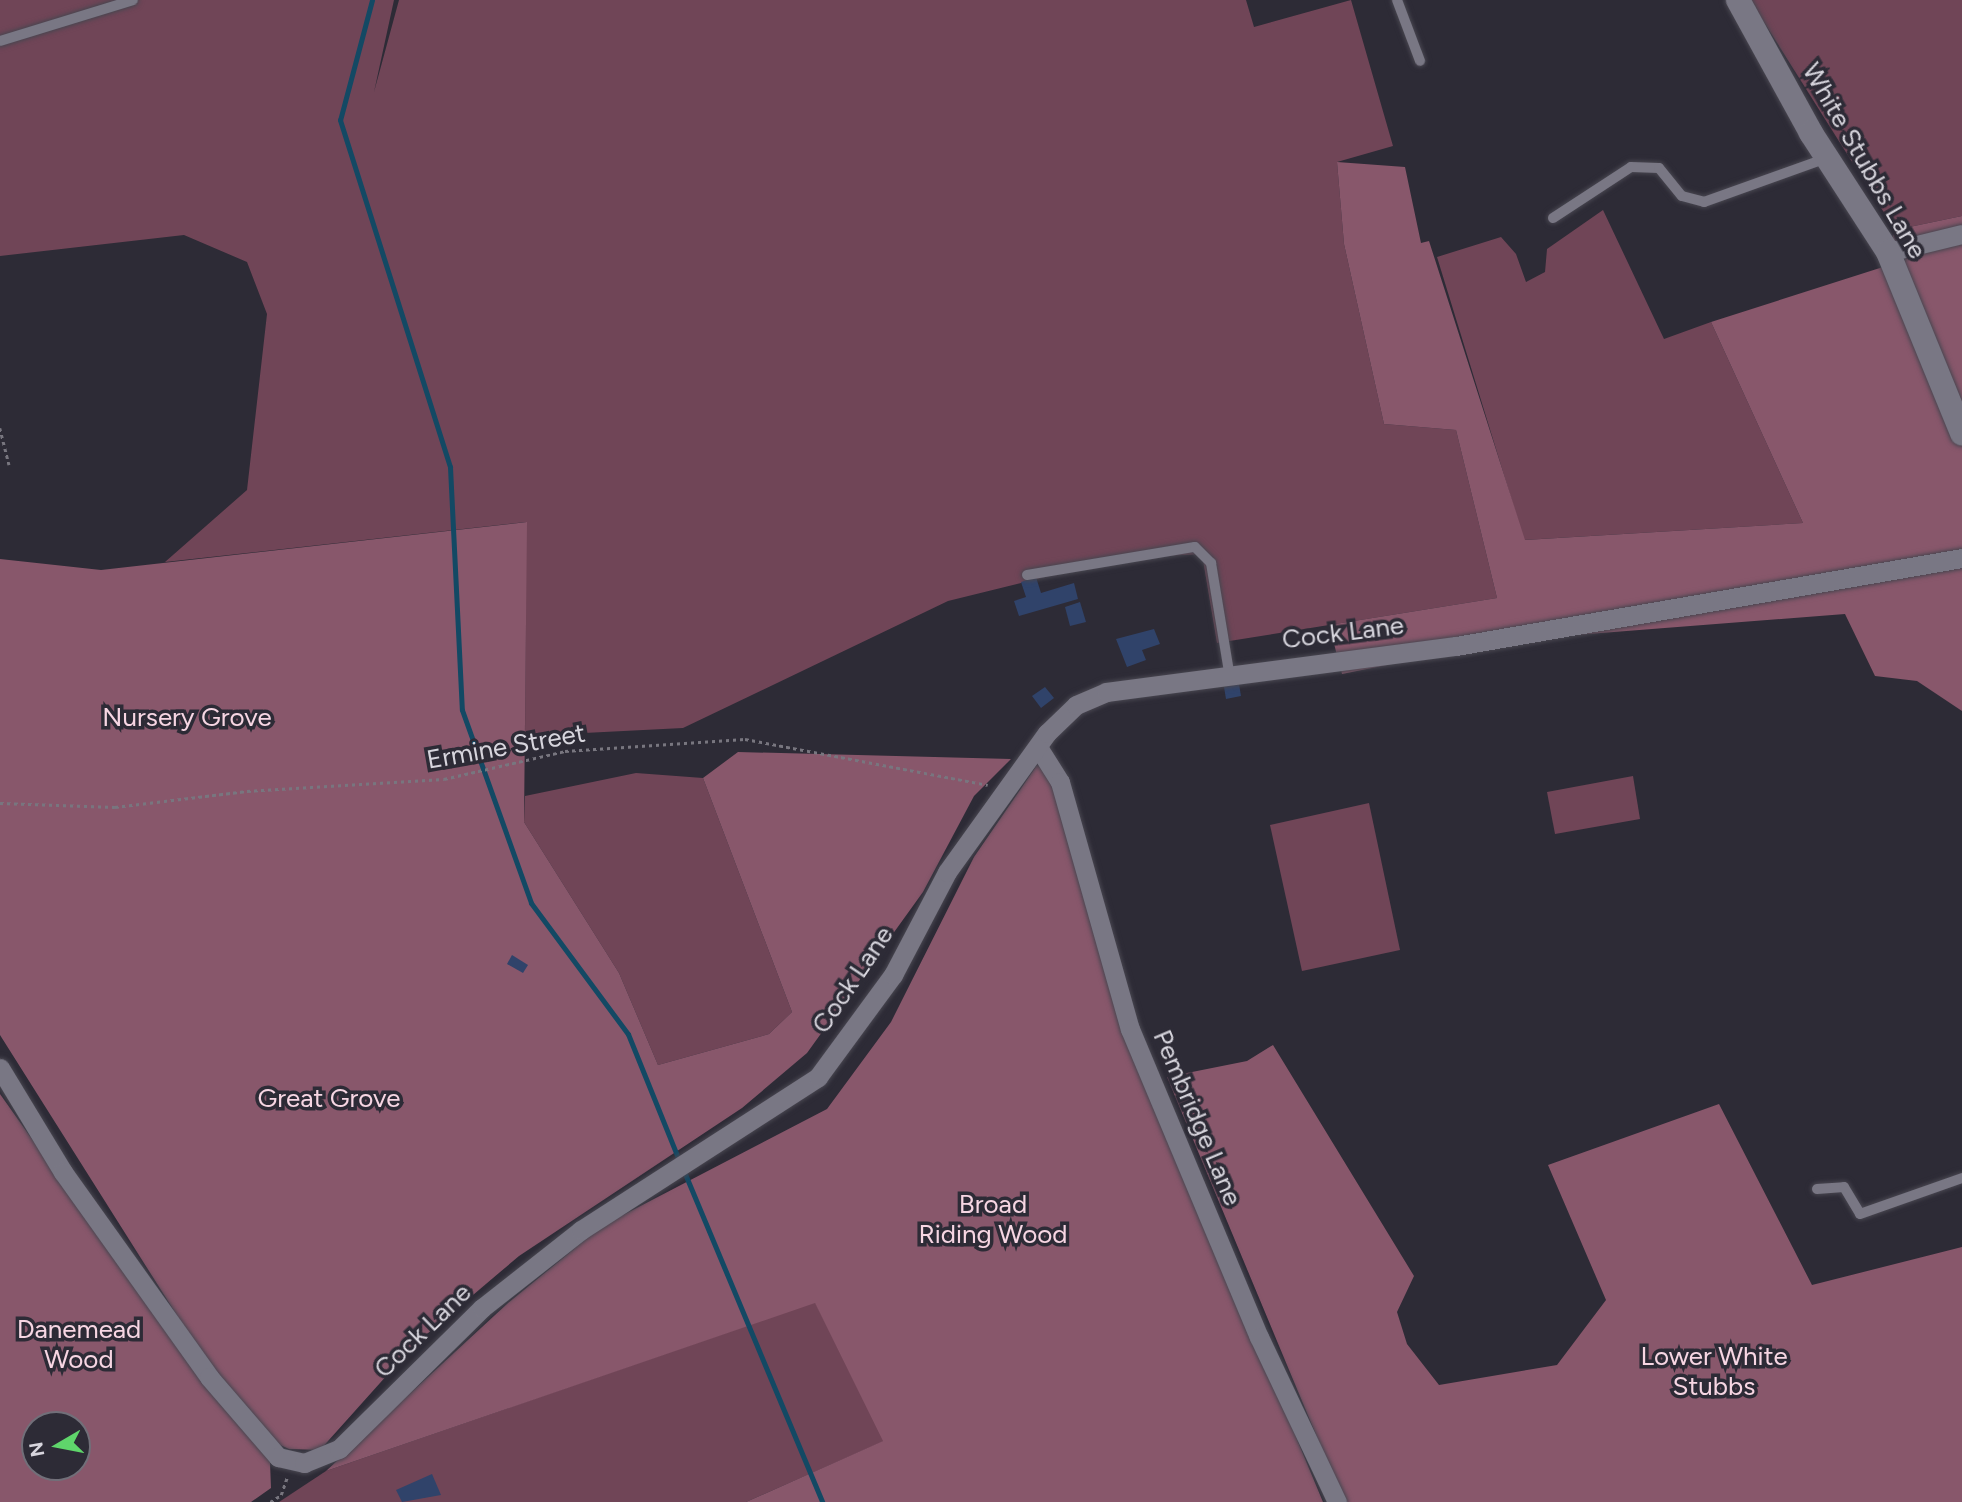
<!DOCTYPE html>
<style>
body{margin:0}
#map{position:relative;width:1962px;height:1502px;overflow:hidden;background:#2d2b36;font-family:Figtree,sans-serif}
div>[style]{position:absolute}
.green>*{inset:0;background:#704557}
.forest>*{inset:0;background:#88576b}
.stream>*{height:5px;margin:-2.5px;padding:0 2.5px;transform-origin:2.5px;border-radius:2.5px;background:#134964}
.building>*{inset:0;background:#30436a}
.path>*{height:2.5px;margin-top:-1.25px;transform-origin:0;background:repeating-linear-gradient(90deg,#78767f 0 3.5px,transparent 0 7px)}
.roads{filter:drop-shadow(0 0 2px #484650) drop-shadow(0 0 2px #484650)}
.service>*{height:10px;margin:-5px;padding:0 5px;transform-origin:5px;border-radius:5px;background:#797784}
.minor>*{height:19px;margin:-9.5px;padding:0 9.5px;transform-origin:9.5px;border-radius:9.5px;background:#797784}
.tertiary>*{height:24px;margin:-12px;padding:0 12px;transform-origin:12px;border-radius:12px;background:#797784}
span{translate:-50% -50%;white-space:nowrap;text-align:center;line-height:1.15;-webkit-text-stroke:7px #2d2b36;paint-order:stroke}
.street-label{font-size:26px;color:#d7d5dd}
.park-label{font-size:26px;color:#f7d6e3}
.north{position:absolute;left:21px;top:1411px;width:70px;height:70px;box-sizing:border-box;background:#2d2b36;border:2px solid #716f79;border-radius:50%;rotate:260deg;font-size:19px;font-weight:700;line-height:28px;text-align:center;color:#d7d5dd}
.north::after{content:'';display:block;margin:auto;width:24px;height:32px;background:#5fd56b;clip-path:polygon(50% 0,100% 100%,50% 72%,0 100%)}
</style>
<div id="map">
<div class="green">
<div style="clip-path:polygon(0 0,394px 0,374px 92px,399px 0,1246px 0,1254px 27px,1351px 0,1393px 146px,1337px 162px,1344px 244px,1384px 424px,1456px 430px,1497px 598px,1217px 643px,1202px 554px,1122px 558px,948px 601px,683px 728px,525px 736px,526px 522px,165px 562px,247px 490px,267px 314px,247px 262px,184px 235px,0 256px)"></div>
<div style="clip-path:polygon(1750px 0,1962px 0,1962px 216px,1895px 230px)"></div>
<div style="clip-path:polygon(1603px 210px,1664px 339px,1711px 322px,1803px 523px,1524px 540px,1437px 257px,1501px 237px,1516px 254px,1526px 282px,1545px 272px,1547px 249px)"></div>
<div style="clip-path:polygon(636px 773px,703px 778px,792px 1012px,769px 1034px,658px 1065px,619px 973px,524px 822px,525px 796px)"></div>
<div style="clip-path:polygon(1633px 776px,1640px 819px,1555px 834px,1547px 792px)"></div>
<div style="clip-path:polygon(1369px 803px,1400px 950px,1302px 971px,1270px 825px)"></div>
<div style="clip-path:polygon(815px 1302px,884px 1441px,746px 1502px,279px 1502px,326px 1471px)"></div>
</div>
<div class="forest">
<div style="clip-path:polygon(1337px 162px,1405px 167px,1421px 243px,1429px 241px,1525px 540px,1803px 523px,1711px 322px,1883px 267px,1895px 230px,1962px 216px,1962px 711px,1917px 681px,1875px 676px,1845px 614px,1512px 640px,1342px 674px,1329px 625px,1497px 598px,1456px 430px,1384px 424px,1344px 244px)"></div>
<div style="clip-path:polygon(527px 522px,524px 822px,619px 973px,658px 1065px,769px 1034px,792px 1012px,703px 778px,738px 752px,1011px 759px,974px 796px,923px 892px,807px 1053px,742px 1108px,519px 1256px,414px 1345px,320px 1450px,289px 1449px,267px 1439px,202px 1355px,0 1035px,0 559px,101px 570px)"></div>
<div style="clip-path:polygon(1037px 765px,1051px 772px,1112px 994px,1323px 1502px,746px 1502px,883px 1441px,815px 1303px,326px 1471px,508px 1303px,602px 1226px,827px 1109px,891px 1022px,974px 857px)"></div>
<div style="clip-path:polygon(1273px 1045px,1414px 1276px,1397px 1312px,1407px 1344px,1439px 1385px,1557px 1365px,1606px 1300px,1548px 1165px,1719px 1104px,1812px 1285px,1962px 1247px,1962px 1502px,1344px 1502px,1167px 1077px,1247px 1061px)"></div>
<div style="clip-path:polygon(evenodd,0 1094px,202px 1379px,270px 1462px,271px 1488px,251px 1502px,0 1502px,0 1094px,35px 1425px,77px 1425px,77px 1467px,35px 1467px,35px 1425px)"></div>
</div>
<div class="stream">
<div style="left:372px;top:0;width:124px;rotate:104.9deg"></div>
<div style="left:340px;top:120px;width:364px;rotate:72.4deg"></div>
<div style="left:450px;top:467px;width:243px;rotate:87.2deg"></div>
<div style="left:462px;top:710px;width:205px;rotate:70.3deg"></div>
<div style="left:531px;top:903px;width:163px;rotate:53.5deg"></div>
<div style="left:628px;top:1034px;width:136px;rotate:68deg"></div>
<div style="left:683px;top:1169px;width:361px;rotate:67.3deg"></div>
</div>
<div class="building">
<div style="clip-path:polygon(1036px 577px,1041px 593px,1074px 583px,1078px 599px,1019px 616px,1014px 601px,1026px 597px,1021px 582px)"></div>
<div style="clip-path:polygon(1080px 602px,1086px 622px,1070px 626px,1065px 607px)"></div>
<div style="clip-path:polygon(1154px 629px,1160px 644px,1142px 650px,1146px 660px,1127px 667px,1116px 639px)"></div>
<div style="clip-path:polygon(1239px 684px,1241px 696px,1226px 699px,1224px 687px)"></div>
<div style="clip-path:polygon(1045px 687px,1054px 698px,1041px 708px,1032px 696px)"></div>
<div style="clip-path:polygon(512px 955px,528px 965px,523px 973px,507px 964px)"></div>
<div style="clip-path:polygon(432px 1474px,441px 1495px,402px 1502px,396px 1490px)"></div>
</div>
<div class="path">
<div style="left:0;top:428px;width:38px;rotate:76deg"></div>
<div style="left:0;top:803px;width:115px;rotate:2deg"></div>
<div style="left:115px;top:807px;width:133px;rotate:-6.9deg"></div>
<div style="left:247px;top:791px;width:197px;rotate:-3.5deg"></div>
<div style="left:444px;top:779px;width:124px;rotate:-13deg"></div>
<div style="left:565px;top:751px;width:180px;rotate:-3.8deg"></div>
<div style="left:745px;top:739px;width:247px;rotate:10.7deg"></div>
<div style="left:270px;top:1502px;width:13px;rotate:-32deg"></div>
<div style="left:281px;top:1495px;width:18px;rotate:-71deg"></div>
</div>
<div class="roads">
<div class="service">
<div style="left:1397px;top:0;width:65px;rotate:69.3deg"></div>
<div style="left:0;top:41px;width:139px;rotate:-17.1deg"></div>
<div style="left:1553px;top:218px;width:93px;rotate:-33.2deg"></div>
<div style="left:1631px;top:167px;width:28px;rotate:2deg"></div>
<div style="left:1659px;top:168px;width:36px;rotate:51deg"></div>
<div style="left:1682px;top:196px;width:23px;rotate:15deg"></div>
<div style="left:1704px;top:202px;width:131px;rotate:-19.7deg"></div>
<div style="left:1027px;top:575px;width:170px;rotate:-9.5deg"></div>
<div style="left:1195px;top:547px;width:23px;rotate:45deg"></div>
<div style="left:1211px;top:563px;width:110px;rotate:80.6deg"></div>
<div style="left:1817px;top:1189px;width:27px;rotate:-4deg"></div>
<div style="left:1844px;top:1187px;width:31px;rotate:59deg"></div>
<div style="left:1860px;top:1214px;width:108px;rotate:-19.4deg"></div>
</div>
<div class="minor">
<div style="left:1888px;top:252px;width:76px;rotate:-13.7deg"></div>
<div style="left:1038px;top:747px;width:41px;rotate:57.8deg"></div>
<div style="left:1060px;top:782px;width:257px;rotate:74.2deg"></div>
<div style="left:1130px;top:1029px;width:334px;rotate:67.3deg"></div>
<div style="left:1259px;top:1337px;width:183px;rotate:64.7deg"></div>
<div style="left:0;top:1068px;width:122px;rotate:58.8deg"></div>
<div style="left:63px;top:1172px;width:252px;rotate:54.5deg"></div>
<div style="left:209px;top:1377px;width:106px;rotate:49.2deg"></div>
<div style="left:278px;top:1457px;width:27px;rotate:13deg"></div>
<div style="left:304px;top:1463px;width:38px;rotate:-22deg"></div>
<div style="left:339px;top:1449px;width:201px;rotate:-44.6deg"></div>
<div style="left:482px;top:1308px;width:126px;rotate:-38.2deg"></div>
<div style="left:581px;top:1230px;width:282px;rotate:-32.8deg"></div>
<div style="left:818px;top:1077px;width:127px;rotate:-53.7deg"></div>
<div style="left:893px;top:975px;width:116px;rotate:-62.3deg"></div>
<div style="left:947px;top:872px;width:171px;rotate:-54.3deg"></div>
<div style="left:1047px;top:733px;width:40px;rotate:-44deg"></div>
<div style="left:1076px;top:705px;width:33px;rotate:-23deg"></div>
<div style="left:1106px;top:692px;width:353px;rotate:-7.5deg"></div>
<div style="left:1456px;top:646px;width:514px;rotate:-9.87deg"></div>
</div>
<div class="tertiary">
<div style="left:1738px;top:0;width:152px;rotate:61.2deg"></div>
<div style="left:1811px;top:133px;width:142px;rotate:57.1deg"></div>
<div style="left:1888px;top:252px;width:196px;rotate:67.8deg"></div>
</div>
</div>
<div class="street-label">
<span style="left:1864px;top:161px;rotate:60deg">White Stubbs Lane</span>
<span style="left:1343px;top:633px;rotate:-7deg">Cock Lane</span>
<span style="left:506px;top:747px;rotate:-10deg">Ermine Street</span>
<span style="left:853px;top:980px;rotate:-56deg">Cock Lane</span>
<span style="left:1197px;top:1118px;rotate:67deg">Pembridge Lane</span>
<span style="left:423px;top:1331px;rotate:-44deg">Cock Lane</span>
</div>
<div class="park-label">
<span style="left:187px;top:718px">Nursery Grove</span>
<span style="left:329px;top:1099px">Great Grove</span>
<span style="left:993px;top:1220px">Broad<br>Riding Wood</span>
<span style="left:79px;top:1345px">Danemead<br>Wood</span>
<span style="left:1714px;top:1372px">Lower White<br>Stubbs</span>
</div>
<div class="north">N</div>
</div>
